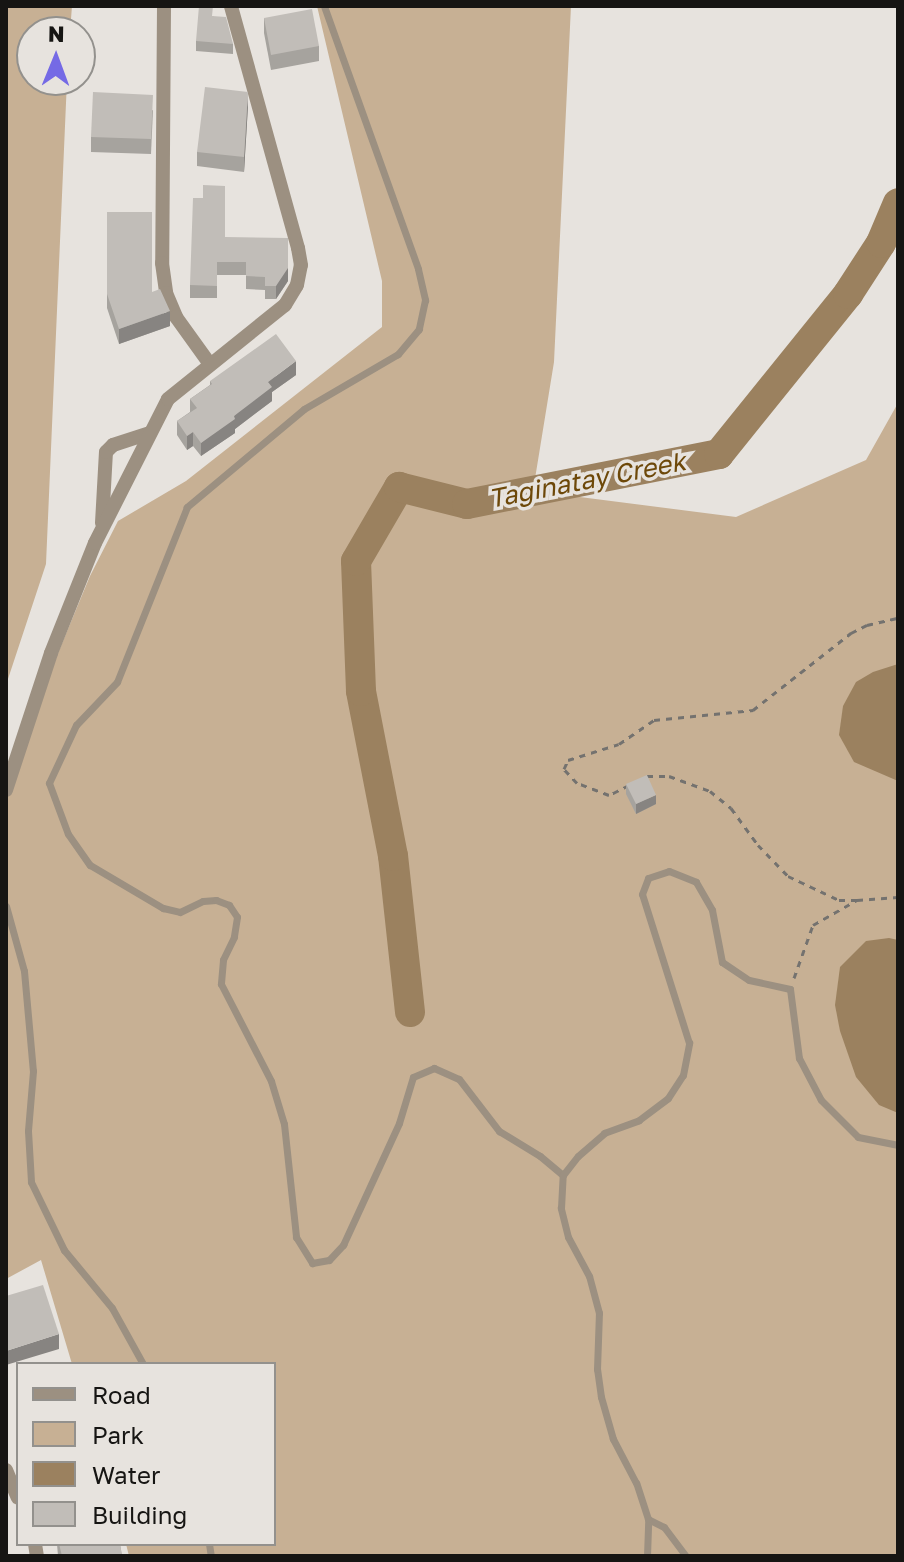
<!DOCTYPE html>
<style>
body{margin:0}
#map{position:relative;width:904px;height:1562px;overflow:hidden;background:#e7e3de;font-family:"Golos Text",sans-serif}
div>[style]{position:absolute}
.green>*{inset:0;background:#c7b094}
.water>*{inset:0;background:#9b815f}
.river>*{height:30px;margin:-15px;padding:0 15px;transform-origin:15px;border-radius:15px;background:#9b815f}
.path>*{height:3px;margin-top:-1.5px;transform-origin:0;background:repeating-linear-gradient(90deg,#74726f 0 6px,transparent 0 12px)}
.lane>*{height:7px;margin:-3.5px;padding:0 3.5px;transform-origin:3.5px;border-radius:3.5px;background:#9c9081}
.street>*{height:14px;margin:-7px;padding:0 7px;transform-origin:7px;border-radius:7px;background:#9c9081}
.wall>*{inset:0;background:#a6a39e}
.shaded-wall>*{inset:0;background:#878481}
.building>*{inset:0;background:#c1bdb8}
span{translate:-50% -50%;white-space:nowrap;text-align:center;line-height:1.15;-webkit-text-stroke:7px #e7e3de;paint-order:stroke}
.water-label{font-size:26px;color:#6d4809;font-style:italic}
.frame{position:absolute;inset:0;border:8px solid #161513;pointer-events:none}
.legend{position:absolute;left:16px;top:1362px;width:260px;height:184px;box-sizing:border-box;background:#e7e3de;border:2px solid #93918d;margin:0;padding:10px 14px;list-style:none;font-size:24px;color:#161513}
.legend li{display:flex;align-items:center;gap:16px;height:40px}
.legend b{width:40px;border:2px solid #93918d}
.north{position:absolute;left:16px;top:16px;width:80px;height:80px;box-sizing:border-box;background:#e7e3de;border:2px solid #93918d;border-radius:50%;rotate:1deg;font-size:22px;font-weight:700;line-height:32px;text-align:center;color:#161513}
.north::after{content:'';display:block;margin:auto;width:28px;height:36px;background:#756ae5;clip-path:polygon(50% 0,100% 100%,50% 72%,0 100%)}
</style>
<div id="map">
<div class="green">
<div style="clip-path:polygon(6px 6px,72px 6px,70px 32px,32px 32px,32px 80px,67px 80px,46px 564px,6px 685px)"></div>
<div style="clip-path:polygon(317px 6px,571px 6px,554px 362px,533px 491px,736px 517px,866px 460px,898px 403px,898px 1556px,129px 1556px,126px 1544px,274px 1544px,274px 1364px,72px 1364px,41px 1260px,6px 1279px,6px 801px,58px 653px,90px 576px,118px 521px,186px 481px,382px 327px,382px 281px)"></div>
</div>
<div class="water">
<div style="clip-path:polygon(898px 664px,898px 781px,854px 762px,839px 735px,843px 706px,856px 682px,873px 672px)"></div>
<div style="clip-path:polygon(889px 938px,898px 940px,898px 1113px,879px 1105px,856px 1077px,840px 1031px,835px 1005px,840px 967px,866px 941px)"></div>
</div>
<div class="river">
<div style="left:410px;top:1012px;width:157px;rotate:-96.2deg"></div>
<div style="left:393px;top:856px;width:168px;rotate:-101deg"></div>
<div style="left:361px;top:691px;width:130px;rotate:-92.2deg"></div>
<div style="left:356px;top:561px;width:86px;rotate:-59.8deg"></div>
<div style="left:399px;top:487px;width:70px;rotate:14deg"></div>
<div style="left:467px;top:504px;width:257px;rotate:-11.2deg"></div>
<div style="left:719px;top:454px;width:206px;rotate:-51.1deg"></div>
<div style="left:848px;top:294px;width:61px;rotate:-57.1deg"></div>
<div style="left:881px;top:243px;width:43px;rotate:-67deg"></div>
</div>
<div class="path">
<div style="left:647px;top:776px;width:22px"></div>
<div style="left:669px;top:776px;width:44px;rotate:20.1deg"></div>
<div style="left:710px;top:791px;width:27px;rotate:39deg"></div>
<div style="left:731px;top:808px;width:46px;rotate:53.9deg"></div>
<div style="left:758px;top:845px;width:43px;rotate:45.9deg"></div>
<div style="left:788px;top:876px;width:56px;rotate:25.2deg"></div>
<div style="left:839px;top:900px;width:18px"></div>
<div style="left:629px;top:785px;width:22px;rotate:153deg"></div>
<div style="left:609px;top:795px;width:34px;rotate:-159deg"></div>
<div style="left:577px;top:783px;width:19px;rotate:-133deg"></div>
<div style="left:564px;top:769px;width:10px;rotate:-66deg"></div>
<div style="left:568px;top:760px;width:53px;rotate:-17.4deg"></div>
<div style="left:619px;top:744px;width:42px;rotate:-34.4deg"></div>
<div style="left:654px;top:720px;width:100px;rotate:-5.8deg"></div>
<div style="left:753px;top:710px;width:125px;rotate:-38.2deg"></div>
<div style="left:851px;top:633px;width:18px;rotate:-27deg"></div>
<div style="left:867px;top:625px;width:32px;rotate:-13deg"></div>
<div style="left:794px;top:978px;width:56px;rotate:-70.3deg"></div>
<div style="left:813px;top:925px;width:51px;rotate:-29.6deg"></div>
<div style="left:857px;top:900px;width:41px;rotate:-4.2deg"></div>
</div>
<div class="lane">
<div style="left:324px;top:6px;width:279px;rotate:70.3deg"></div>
<div style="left:418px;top:269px;width:32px;rotate:77deg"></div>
<div style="left:425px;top:300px;width:30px;rotate:102deg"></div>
<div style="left:419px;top:329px;width:33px;rotate:130deg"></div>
<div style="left:398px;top:354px;width:109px;rotate:149.7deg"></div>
<div style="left:304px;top:409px;width:153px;rotate:140.1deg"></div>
<div style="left:187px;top:507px;width:188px;rotate:111.8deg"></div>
<div style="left:117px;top:682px;width:59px;rotate:133.6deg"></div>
<div style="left:76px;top:725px;width:64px;rotate:115deg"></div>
<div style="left:49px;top:783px;width:54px;rotate:69.6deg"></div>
<div style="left:68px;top:834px;width:38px;rotate:55deg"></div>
<div style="left:90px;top:865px;width:85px;rotate:30.5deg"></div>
<div style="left:163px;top:908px;width:17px;rotate:13deg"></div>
<div style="left:180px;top:912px;width:25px;rotate:-26deg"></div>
<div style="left:203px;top:901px;width:13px;rotate:-4deg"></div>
<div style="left:216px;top:900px;width:14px;rotate:21deg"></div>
<div style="left:229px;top:905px;width:14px;rotate:56deg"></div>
<div style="left:237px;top:917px;width:20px;rotate:99deg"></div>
<div style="left:234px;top:937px;width:25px;rotate:116deg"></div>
<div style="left:223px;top:960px;width:24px;rotate:95deg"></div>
<div style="left:221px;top:984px;width:109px;rotate:62.7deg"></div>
<div style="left:271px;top:1081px;width:45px;rotate:73.2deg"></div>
<div style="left:284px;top:1124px;width:114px;rotate:83.9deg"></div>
<div style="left:296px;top:1237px;width:31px;rotate:58deg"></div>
<div style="left:312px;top:1263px;width:17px;rotate:-10deg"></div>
<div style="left:329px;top:1260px;width:21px;rotate:-47deg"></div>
<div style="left:343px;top:1245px;width:134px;rotate:-65.3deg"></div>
<div style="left:399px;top:1123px;width:48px;rotate:-73.1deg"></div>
<div style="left:413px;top:1077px;width:23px;rotate:-23deg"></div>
<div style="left:434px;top:1068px;width:27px;rotate:24deg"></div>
<div style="left:459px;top:1079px;width:66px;rotate:52.4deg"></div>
<div style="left:499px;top:1131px;width:48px;rotate:31.4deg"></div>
<div style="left:540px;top:1156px;width:30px;rotate:40deg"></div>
<div style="left:6px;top:906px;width:67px;rotate:74.5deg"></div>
<div style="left:24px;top:971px;width:100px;rotate:84.9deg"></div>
<div style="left:33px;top:1071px;width:60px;rotate:94.8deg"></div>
<div style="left:28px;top:1131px;width:51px;rotate:86.6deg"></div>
<div style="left:31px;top:1182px;width:76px;rotate:64.1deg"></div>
<div style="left:64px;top:1250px;width:75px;rotate:50.4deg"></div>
<div style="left:112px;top:1308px;width:64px;rotate:61deg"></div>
<div style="left:648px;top:1519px;width:18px;rotate:27deg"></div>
<div style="left:664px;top:1527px;width:36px;rotate:53deg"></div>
<div style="left:209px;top:1544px;width:12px;rotate:81deg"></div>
<div style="left:647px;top:1556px;width:37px;rotate:-88deg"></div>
<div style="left:648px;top:1519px;width:38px;rotate:-108deg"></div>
<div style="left:636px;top:1483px;width:50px;rotate:-117.6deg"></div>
<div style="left:613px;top:1439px;width:44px;rotate:-105.9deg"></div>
<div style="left:601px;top:1397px;width:28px;rotate:-98deg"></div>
<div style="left:597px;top:1369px;width:56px;rotate:-88deg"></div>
<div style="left:599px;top:1313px;width:38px;rotate:-105deg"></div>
<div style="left:589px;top:1276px;width:44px;rotate:-118.3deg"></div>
<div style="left:568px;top:1237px;width:30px;rotate:-104deg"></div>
<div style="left:561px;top:1208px;width:33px;rotate:-87deg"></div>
<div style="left:563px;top:1175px;width:24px;rotate:-52deg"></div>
<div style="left:578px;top:1156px;width:35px;rotate:-41deg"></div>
<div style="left:604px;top:1133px;width:37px;rotate:-20deg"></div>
<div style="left:639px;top:1120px;width:36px;rotate:-37deg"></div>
<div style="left:668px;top:1098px;width:27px;rotate:-57deg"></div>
<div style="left:683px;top:1075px;width:33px;rotate:-79deg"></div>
<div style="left:689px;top:1043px;width:156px;rotate:-107.5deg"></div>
<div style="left:642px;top:894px;width:17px;rotate:-69deg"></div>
<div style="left:648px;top:878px;width:22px;rotate:-18deg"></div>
<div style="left:669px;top:871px;width:29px;rotate:22deg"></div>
<div style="left:696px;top:882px;width:32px;rotate:60deg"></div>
<div style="left:712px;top:910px;width:53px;rotate:79.1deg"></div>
<div style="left:722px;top:962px;width:32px;rotate:34deg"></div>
<div style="left:749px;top:980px;width:42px;rotate:12.4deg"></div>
<div style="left:790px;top:989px;width:70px;rotate:82.6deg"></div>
<div style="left:799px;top:1058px;width:47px;rotate:62.4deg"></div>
<div style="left:821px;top:1100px;width:52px;rotate:45deg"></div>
<div style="left:858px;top:1137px;width:41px;rotate:11.3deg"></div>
</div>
<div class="street">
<div style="left:164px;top:6px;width:257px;rotate:90.4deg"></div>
<div style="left:162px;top:263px;width:30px;rotate:82deg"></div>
<div style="left:166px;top:293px;width:26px;rotate:67deg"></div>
<div style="left:176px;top:317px;width:57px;rotate:54.3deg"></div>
<div style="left:102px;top:523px;width:71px;rotate:-86.8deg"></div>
<div style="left:106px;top:452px;width:10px;rotate:-45deg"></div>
<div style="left:113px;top:445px;width:39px;rotate:-18deg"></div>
<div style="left:6px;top:790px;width:144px;rotate:-71.8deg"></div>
<div style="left:51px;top:653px;width:118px;rotate:-68.2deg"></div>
<div style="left:95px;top:543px;width:161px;rotate:-63.1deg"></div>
<div style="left:168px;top:399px;width:150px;rotate:-38.8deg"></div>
<div style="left:285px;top:305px;width:23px;rotate:-59deg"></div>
<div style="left:297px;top:285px;width:20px;rotate:-79deg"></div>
<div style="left:301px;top:265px;width:17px;rotate:-100deg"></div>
<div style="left:298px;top:248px;width:251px;rotate:-105.5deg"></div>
<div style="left:6px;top:1470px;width:30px;rotate:67deg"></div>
<div style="left:35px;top:1544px;width:12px;rotate:81deg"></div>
</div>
<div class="wall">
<div style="clip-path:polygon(213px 16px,233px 44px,233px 54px,196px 51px,196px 41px)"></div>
<div style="clip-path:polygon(264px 18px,319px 46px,319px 61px,271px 70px,264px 33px)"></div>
<div style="clip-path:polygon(248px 106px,244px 172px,197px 166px,197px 152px)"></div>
<div style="clip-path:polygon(153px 110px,151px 154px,91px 152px,91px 137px)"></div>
<div style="clip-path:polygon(107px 212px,170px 326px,119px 344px,107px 308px)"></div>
<div style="clip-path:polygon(225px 237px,288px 281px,276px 299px,265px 299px,265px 290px,246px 289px,246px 275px,217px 275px,217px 298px,190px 298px,190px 285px)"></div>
<div style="clip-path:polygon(296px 375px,272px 392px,272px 401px,235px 429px,235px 433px,201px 456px,193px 446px,187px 450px,177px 435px,177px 421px,190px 412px,190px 399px,210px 385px,210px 381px)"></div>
<div style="clip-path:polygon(626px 784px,656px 804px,636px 814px,626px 794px)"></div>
<div style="clip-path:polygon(57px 1544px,120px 1544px,122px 1556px,58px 1556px)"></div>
</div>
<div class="shaded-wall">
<div style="clip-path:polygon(248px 92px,248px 106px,244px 172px,244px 157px)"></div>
<div style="clip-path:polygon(288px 238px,288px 281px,276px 299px,276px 286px)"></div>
<div style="clip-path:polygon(170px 311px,170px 326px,119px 344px,119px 329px)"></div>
<div style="clip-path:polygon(296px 361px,296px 375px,272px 392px,272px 401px,235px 429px,235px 433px,201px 456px,201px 443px,234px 416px,268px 382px)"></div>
<div style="clip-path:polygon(193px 432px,193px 446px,187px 450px,187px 436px)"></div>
<div style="clip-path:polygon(656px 795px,656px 804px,636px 814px,636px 804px)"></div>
<div style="clip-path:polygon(59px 1334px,59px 1349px,6px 1365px,6px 1351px)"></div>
</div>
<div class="building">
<div style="clip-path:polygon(199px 6px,213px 6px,212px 16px,226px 17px,233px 44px,196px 41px)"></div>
<div style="clip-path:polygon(312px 9px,319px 46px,271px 55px,264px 18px)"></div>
<div style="clip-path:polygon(205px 87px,248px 92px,244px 157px,197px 152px)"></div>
<div style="clip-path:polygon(93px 92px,153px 95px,151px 139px,91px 137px)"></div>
<div style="clip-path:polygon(203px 185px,225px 186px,225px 237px,288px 238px,288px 268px,276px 286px,265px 286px,265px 277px,246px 276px,246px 262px,217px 262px,217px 286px,190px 285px,193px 198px,203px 198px)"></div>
<div style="clip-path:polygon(107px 212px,152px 212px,152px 292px,160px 289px,170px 311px,119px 329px,107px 294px)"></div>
<div style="clip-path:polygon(276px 334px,296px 361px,268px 382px,272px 387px,234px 416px,235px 419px,201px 443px,193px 432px,187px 436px,177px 421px,197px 408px,190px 399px,212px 384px,210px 381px)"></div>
<div style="clip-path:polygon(647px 775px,656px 795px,636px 804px,626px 784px)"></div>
<div style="clip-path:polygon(43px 1285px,59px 1334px,6px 1351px,6px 1296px)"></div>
<div style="clip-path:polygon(59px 1544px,120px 1544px,122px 1556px,62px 1556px)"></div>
</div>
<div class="water-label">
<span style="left:587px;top:480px;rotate:-11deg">Taginatay Creek</span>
</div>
<div class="frame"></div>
<ul class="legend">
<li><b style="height:10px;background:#9c9081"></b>Road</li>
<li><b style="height:22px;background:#c7b094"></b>Park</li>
<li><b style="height:22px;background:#9b815f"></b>Water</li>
<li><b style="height:22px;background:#c1bdb8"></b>Building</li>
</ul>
<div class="north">N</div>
</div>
